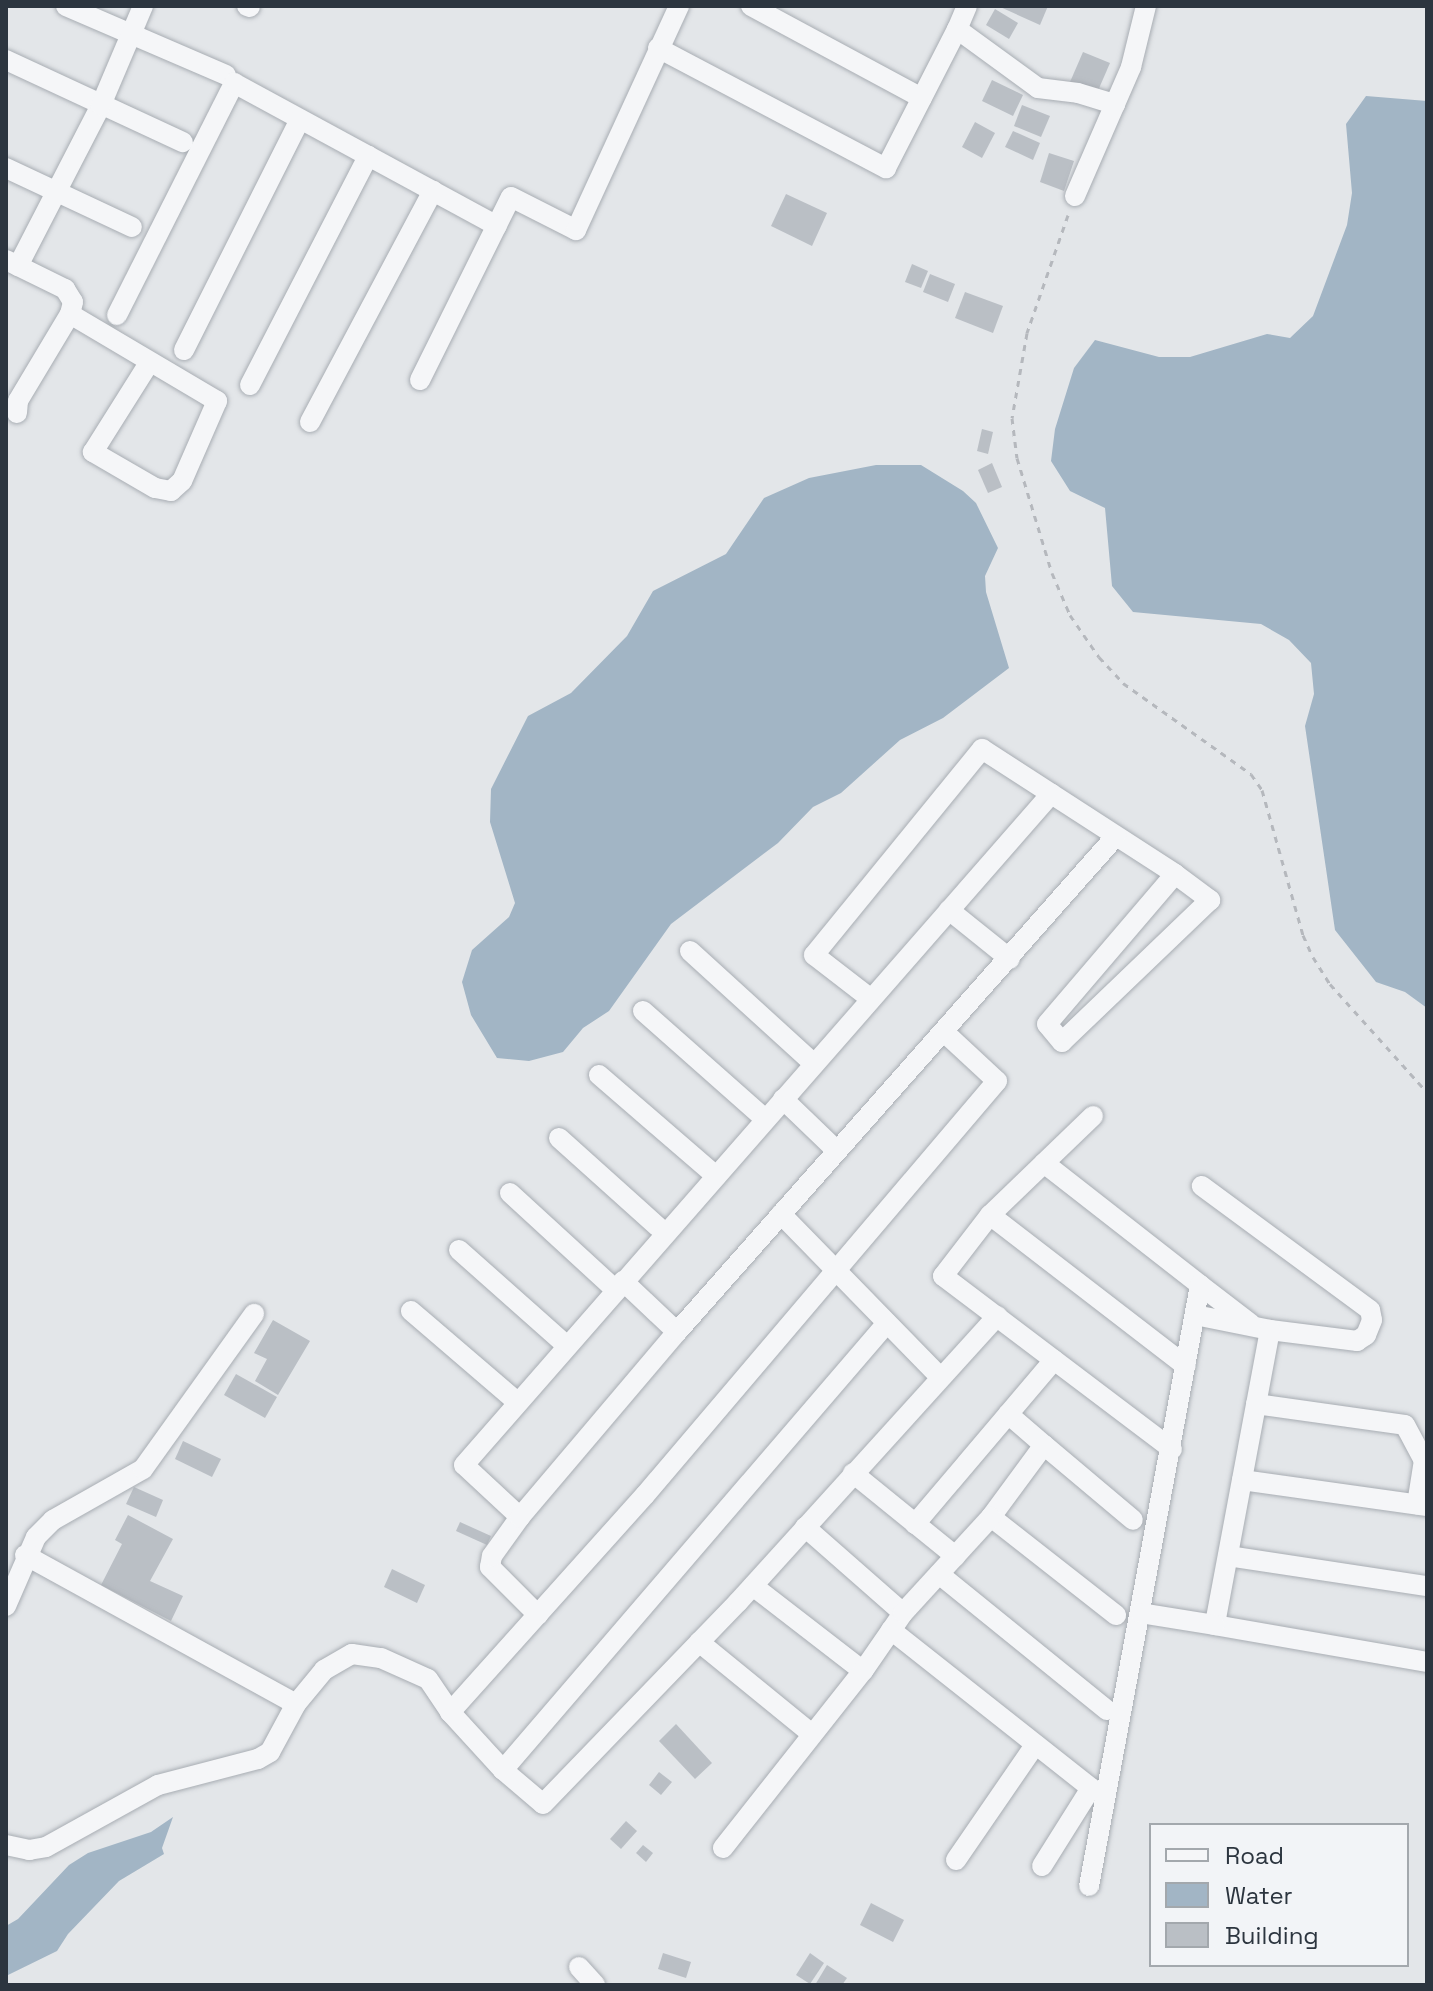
<!DOCTYPE html>
<style>
body{margin:0}
#map{position:relative;width:1433px;height:1991px;overflow:hidden;background:#e3e6e9;font-family:"Space Grotesk",sans-serif}
div>[style]{position:absolute}
.water>*{inset:0;background:#a2b5c5}
.building>*{inset:0;background:#babfc5}
.path>*{height:3px;margin-top:-1.5px;transform-origin:0;background:repeating-linear-gradient(90deg,#b5b8bd 0 6px,transparent 0 12px)}
.roads{filter:drop-shadow(0 0 2px #a8adb3) drop-shadow(0 0 2px #a8adb3)}
.minor>*{height:20px;margin:-10px;padding:0 10px;transform-origin:10px;border-radius:10px;background:#f5f6f8}
span{translate:-50% -50%;white-space:nowrap;text-align:center;line-height:1.15;-webkit-text-stroke:7px #f2f4f7;paint-order:stroke}
.frame{position:absolute;inset:0;border:8px solid #2c353f;pointer-events:none}
.legend{position:absolute;left:1149px;top:1823px;width:260px;height:144px;box-sizing:border-box;background:#f2f4f7;border:2px solid #a3a8ad;margin:0;padding:10px 14px;list-style:none;font-size:24px;color:#2c353f}
.legend li{display:flex;align-items:center;gap:16px;height:40px}
.legend b{width:40px;border:2px solid #a3a8ad}
</style>
<div id="map">
<div class="water">
<div style="clip-path:polygon(1366px 96px,1427px 101px,1427px 1008px,1405px 992px,1376px 982px,1335px 930px,1305px 726px,1314px 694px,1311px 663px,1289px 640px,1261px 624px,1133px 612px,1112px 586px,1105px 508px,1070px 491px,1051px 461px,1055px 429px,1074px 368px,1095px 340px,1159px 357px,1190px 357px,1267px 334px,1290px 338px,1313px 316px,1347px 225px,1352px 193px,1346px 124px)"></div>
<div style="clip-path:polygon(876px 465px,921px 465px,963px 491px,976px 503px,998px 548px,985px 576px,986px 592px,1009px 668px,943px 718px,900px 740px,841px 793px,813px 807px,778px 843px,671px 924px,609px 1011px,583px 1028px,563px 1052px,529px 1061px,497px 1058px,471px 1015px,462px 982px,472px 950px,509px 917px,515px 903px,490px 822px,491px 789px,528px 716px,571px 693px,627px 636px,653px 591px,726px 554px,764px 498px,809px 478px)"></div>
<div style="clip-path:polygon(173px 1817px,162px 1848px,164px 1854px,119px 1881px,68px 1934px,57px 1951px,6px 1976px,6px 1926px,18px 1919px,69px 1865px,88px 1853px,151px 1832px)"></div>
</div>
<div class="building">
<div style="clip-path:polygon(998px 6px,1048px 6px,1040px 25px)"></div>
<div style="clip-path:polygon(995px 9px,1018px 23px,1009px 39px,986px 25px)"></div>
<div style="clip-path:polygon(1083px 52px,1110px 63px,1097px 93px,1070px 82px)"></div>
<div style="clip-path:polygon(992px 80px,1023px 95px,1013px 116px,982px 101px)"></div>
<div style="clip-path:polygon(1022px 105px,1050px 116px,1041px 137px,1014px 126px)"></div>
<div style="clip-path:polygon(975px 122px,995px 133px,982px 158px,962px 147px)"></div>
<div style="clip-path:polygon(1013px 131px,1040px 143px,1033px 160px,1005px 147px)"></div>
<div style="clip-path:polygon(1049px 153px,1074px 161px,1064px 191px,1040px 182px)"></div>
<div style="clip-path:polygon(786px 194px,827px 213px,812px 246px,771px 226px)"></div>
<div style="clip-path:polygon(912px 264px,928px 271px,921px 288px,905px 282px)"></div>
<div style="clip-path:polygon(930px 274px,955px 284px,948px 302px,923px 292px)"></div>
<div style="clip-path:polygon(965px 292px,1003px 306px,993px 333px,955px 318px)"></div>
<div style="clip-path:polygon(982px 429px,993px 432px,988px 454px,977px 451px)"></div>
<div style="clip-path:polygon(992px 463px,1002px 487px,988px 493px,978px 470px)"></div>
<div style="clip-path:polygon(273px 1320px,310px 1341px,278px 1395px,255px 1381px,267px 1359px,254px 1353px)"></div>
<div style="clip-path:polygon(236px 1374px,277px 1397px,265px 1418px,224px 1395px)"></div>
<div style="clip-path:polygon(183px 1441px,221px 1459px,212px 1477px,175px 1459px)"></div>
<div style="clip-path:polygon(134px 1487px,163px 1500px,156px 1517px,126px 1504px)"></div>
<div style="clip-path:polygon(128px 1515px,173px 1539px,150px 1581px,183px 1596px,171px 1621px,101px 1585px,122px 1544px,115px 1540px)"></div>
<div style="clip-path:polygon(460px 1522px,491px 1536px,487px 1545px,456px 1531px)"></div>
<div style="clip-path:polygon(392px 1569px,425px 1585px,417px 1603px,384px 1587px)"></div>
<div style="clip-path:polygon(676px 1724px,712px 1763px,695px 1779px,659px 1741px)"></div>
<div style="clip-path:polygon(659px 1772px,672px 1782px,661px 1795px,649px 1785px)"></div>
<div style="clip-path:polygon(626px 1821px,637px 1831px,621px 1849px,610px 1839px)"></div>
<div style="clip-path:polygon(643px 1845px,653px 1853px,646px 1862px,636px 1853px)"></div>
<div style="clip-path:polygon(871px 1903px,904px 1920px,893px 1942px,860px 1925px)"></div>
<div style="clip-path:polygon(663px 1953px,691px 1962px,686px 1978px,658px 1969px)"></div>
<div style="clip-path:polygon(810px 1953px,824px 1963px,810px 1984px,796px 1975px)"></div>
<div style="clip-path:polygon(827px 1965px,847px 1978px,842px 1985px,815px 1985px)"></div>
</div>
<div class="path">
<div style="left:1068px;top:215px;width:125px;rotate:109.2deg"></div>
<div style="left:1027px;top:333px;width:86px;rotate:100deg"></div>
<div style="left:1012px;top:418px;width:40px;rotate:82.9deg"></div>
<div style="left:1017px;top:458px;width:120px;rotate:73.1deg"></div>
<div style="left:1052px;top:573px;width:46px;rotate:66.8deg"></div>
<div style="left:1070px;top:615px;width:51px;rotate:55.4deg"></div>
<div style="left:1099px;top:657px;width:35px;rotate:47deg"></div>
<div style="left:1123px;top:683px;width:157px;rotate:35.4deg"></div>
<div style="left:1251px;top:774px;width:19px;rotate:55deg"></div>
<div style="left:1262px;top:790px;width:151px;rotate:74.2deg"></div>
<div style="left:1303px;top:935px;width:24px;rotate:66deg"></div>
<div style="left:1313px;top:957px;width:32px;rotate:58deg"></div>
<div style="left:1330px;top:984px;width:145px;rotate:48.1deg"></div>
</div>
<div class="roads">
<div class="minor">
<div style="left:66px;top:6px;width:174px;rotate:23.3deg"></div>
<div style="left:247px;top:6px;width:3px;rotate:18deg"></div>
<div style="left:751px;top:6px;width:194px;rotate:28.3deg"></div>
<div style="left:967px;top:6px;width:25px;rotate:113deg"></div>
<div style="left:957px;top:29px;width:100px;rotate:36.1deg"></div>
<div style="left:1038px;top:88px;width:40px;rotate:7.1deg"></div>
<div style="left:1078px;top:93px;width:39px;rotate:17deg"></div>
<div style="left:658px;top:48px;width:258px;rotate:27.8deg"></div>
<div style="left:886px;top:168px;width:156px;rotate:-62.9deg"></div>
<div style="left:6px;top:60px;width:195px;rotate:24.9deg"></div>
<div style="left:6px;top:168px;width:139px;rotate:25.1deg"></div>
<div style="left:1075px;top:196px;width:141px;rotate:-66.5deg"></div>
<div style="left:1131px;top:67px;width:63px;rotate:-76.2deg"></div>
<div style="left:6px;top:260px;width:66px;rotate:26.2deg"></div>
<div style="left:65px;top:289px;width:15px;rotate:58deg"></div>
<div style="left:73px;top:302px;width:12px;rotate:104deg"></div>
<div style="left:70px;top:314px;width:101px;rotate:120.9deg"></div>
<div style="left:18px;top:401px;width:12px;rotate:95deg"></div>
<div style="left:18px;top:266px;width:181px;rotate:-62.7deg"></div>
<div style="left:101px;top:105px;width:108px;rotate:-67deg"></div>
<div style="left:70px;top:314px;width:171px;rotate:30.6deg"></div>
<div style="left:217px;top:401px;width:87px;rotate:113.6deg"></div>
<div style="left:182px;top:481px;width:15px;rotate:138deg"></div>
<div style="left:171px;top:491px;width:16px;rotate:-169deg"></div>
<div style="left:155px;top:488px;width:72px;rotate:-149.9deg"></div>
<div style="left:93px;top:452px;width:105px;rotate:-57.8deg"></div>
<div style="left:117px;top:315px;width:260px;rotate:-63.2deg"></div>
<div style="left:234px;top:83px;width:299px;rotate:28.5deg"></div>
<div style="left:184px;top:350px;width:258px;rotate:-63.3deg"></div>
<div style="left:420px;top:380px;width:204px;rotate:-63.6deg"></div>
<div style="left:511px;top:197px;width:73px;rotate:26.9deg"></div>
<div style="left:576px;top:230px;width:247px;rotate:-65.3deg"></div>
<div style="left:250px;top:385px;width:258px;rotate:-62.7deg"></div>
<div style="left:310px;top:422px;width:262px;rotate:-62deg"></div>
<div style="left:949px;top:910px;width:78px;rotate:38.8deg"></div>
<div style="left:690px;top:951px;width:168px;rotate:42.3deg"></div>
<div style="left:871px;top:999px;width:72px;rotate:-142.3deg"></div>
<div style="left:814px;top:955px;width:266px;rotate:-50.8deg"></div>
<div style="left:982px;top:749px;width:230px;rotate:32.9deg"></div>
<div style="left:1175px;top:874px;width:44px;rotate:36.6deg"></div>
<div style="left:1210px;top:900px;width:205px;rotate:136.2deg"></div>
<div style="left:1062px;top:1042px;width:23px;rotate:-130deg"></div>
<div style="left:1047px;top:1024px;width:197px;rotate:-49.5deg"></div>
<div style="left:643px;top:1011px;width:163px;rotate:41.5deg"></div>
<div style="left:944px;top:1032px;width:72px;rotate:42.8deg"></div>
<div style="left:997px;top:1081px;width:543px;rotate:130.37deg"></div>
<div style="left:645px;top:1495px;width:292px;rotate:131.9deg"></div>
<div style="left:450px;top:1712px;width:79px;rotate:47.6deg"></div>
<div style="left:503px;top:1770px;width:52px;rotate:40.4deg"></div>
<div style="left:543px;top:1804px;width:281px;rotate:-46deg"></div>
<div style="left:738px;top:1602px;width:386px;rotate:-47.8deg"></div>
<div style="left:599px;top:1075px;width:155px;rotate:40.8deg"></div>
<div style="left:783px;top:1099px;width:75px;rotate:43.9deg"></div>
<div style="left:1093px;top:1116px;width:143px;rotate:136.1deg"></div>
<div style="left:990px;top:1215px;width:77px;rotate:127.6deg"></div>
<div style="left:943px;top:1276px;width:287px;rotate:37.1deg"></div>
<div style="left:559px;top:1138px;width:142px;rotate:41.9deg"></div>
<div style="left:1044px;top:1163px;width:198px;rotate:38deg"></div>
<div style="left:1200px;top:1285px;width:611px;rotate:100.46deg"></div>
<div style="left:510px;top:1193px;width:144px;rotate:42.5deg"></div>
<div style="left:781px;top:1214px;width:226px;rotate:45.7deg"></div>
<div style="left:990px;top:1215px;width:247px;rotate:37.6deg"></div>
<div style="left:459px;top:1250px;width:144px;rotate:41.6deg"></div>
<div style="left:623px;top:1281px;width:74px;rotate:43.4deg"></div>
<div style="left:1200px;top:1285px;width:64px;rotate:37.4deg"></div>
<div style="left:411px;top:1311px;width:140px;rotate:40.6deg"></div>
<div style="left:1195px;top:1315px;width:76px;rotate:11.3deg"></div>
<div style="left:1270px;top:1330px;width:88px;rotate:7.2deg"></div>
<div style="left:1357px;top:1341px;width:11px;rotate:-34deg"></div>
<div style="left:1366px;top:1335px;width:16px;rotate:-68deg"></div>
<div style="left:1372px;top:1320px;width:10px;rotate:-101deg"></div>
<div style="left:1370px;top:1310px;width:209px;rotate:-143.6deg"></div>
<div style="left:1270px;top:1330px;width:300px;rotate:100.6deg"></div>
<div style="left:1215px;top:1625px;width:215px;rotate:9.9deg"></div>
<div style="left:1256px;top:1404px;width:150px;rotate:8deg"></div>
<div style="left:1405px;top:1425px;width:40px;rotate:62deg"></div>
<div style="left:1424px;top:1460px;width:45px;rotate:99deg"></div>
<div style="left:1008px;top:1414px;width:48px;rotate:40.7deg"></div>
<div style="left:1044px;top:1445px;width:89px;rotate:126.4deg"></div>
<div style="left:991px;top:1517px;width:159px;rotate:38.1deg"></div>
<div style="left:1044px;top:1445px;width:116px;rotate:40.1deg"></div>
<div style="left:853px;top:1473px;width:132px;rotate:39.1deg"></div>
<div style="left:1242px;top:1480px;width:187px;rotate:8deg"></div>
<div style="left:520px;top:1517px;width:76px;rotate:-137.1deg"></div>
<div style="left:464px;top:1465px;width:892px;rotate:-48.82deg"></div>
<div style="left:915px;top:1524px;width:215px;rotate:-49.7deg"></div>
<div style="left:805px;top:1527px;width:130px;rotate:41.3deg"></div>
<div style="left:25px;top:1555px;width:309px;rotate:28.8deg"></div>
<div style="left:1228px;top:1556px;width:201px;rotate:8.6deg"></div>
<div style="left:939px;top:1574px;width:216px;rotate:39deg"></div>
<div style="left:753px;top:1586px;width:139px;rotate:37.7deg"></div>
<div style="left:6px;top:1606px;width:75px;rotate:-66.5deg"></div>
<div style="left:36px;top:1537px;width:24px;rotate:-45deg"></div>
<div style="left:53px;top:1520px;width:103px;rotate:-29.5deg"></div>
<div style="left:143px;top:1469px;width:191px;rotate:-54.4deg"></div>
<div style="left:1140px;top:1613px;width:76px;rotate:9.1deg"></div>
<div style="left:538px;top:1615px;width:68px;rotate:-135deg"></div>
<div style="left:490px;top:1567px;width:11px;rotate:-80deg"></div>
<div style="left:492px;top:1556px;width:48px;rotate:-54.3deg"></div>
<div style="left:520px;top:1517px;width:243px;rotate:-49.7deg"></div>
<div style="left:677px;top:1332px;width:662px;rotate:-48.49deg"></div>
<div style="left:891px;top:1630px;width:255px;rotate:38.3deg"></div>
<div style="left:1091px;top:1788px;width:92px;rotate:122.1deg"></div>
<div style="left:699px;top:1642px;width:146px;rotate:39.2deg"></div>
<div style="left:503px;top:1770px;width:589px;rotate:-49.34deg"></div>
<div style="left:6px;top:1845px;width:24px;rotate:12deg"></div>
<div style="left:29px;top:1850px;width:17px;rotate:-10deg"></div>
<div style="left:46px;top:1847px;width:128px;rotate:-29deg"></div>
<div style="left:158px;top:1785px;width:103px;rotate:-14.6deg"></div>
<div style="left:258px;top:1759px;width:14px;rotate:-30deg"></div>
<div style="left:270px;top:1752px;width:55px;rotate:-61.6deg"></div>
<div style="left:296px;top:1704px;width:44px;rotate:-50.5deg"></div>
<div style="left:324px;top:1670px;width:32px;rotate:-30deg"></div>
<div style="left:352px;top:1654px;width:29px;rotate:8deg"></div>
<div style="left:381px;top:1658px;width:51px;rotate:24.1deg"></div>
<div style="left:428px;top:1679px;width:40px;rotate:56deg"></div>
<div style="left:723px;top:1848px;width:226px;rotate:-51.7deg"></div>
<div style="left:863px;top:1671px;width:70px;rotate:-55.4deg"></div>
<div style="left:903px;top:1613px;width:130px;rotate:-47.5deg"></div>
<div style="left:956px;top:1860px;width:140px;rotate:-55.5deg"></div>
<div style="left:579px;top:1967px;width:24px;rotate:48deg"></div>
</div>
</div>
<div class="frame"></div>
<ul class="legend">
<li><b style="height:10px;background:#f5f6f8"></b>Road</li>
<li><b style="height:22px;background:#a2b5c5"></b>Water</li>
<li><b style="height:22px;background:#babfc5"></b>Building</li>
</ul>
</div>
